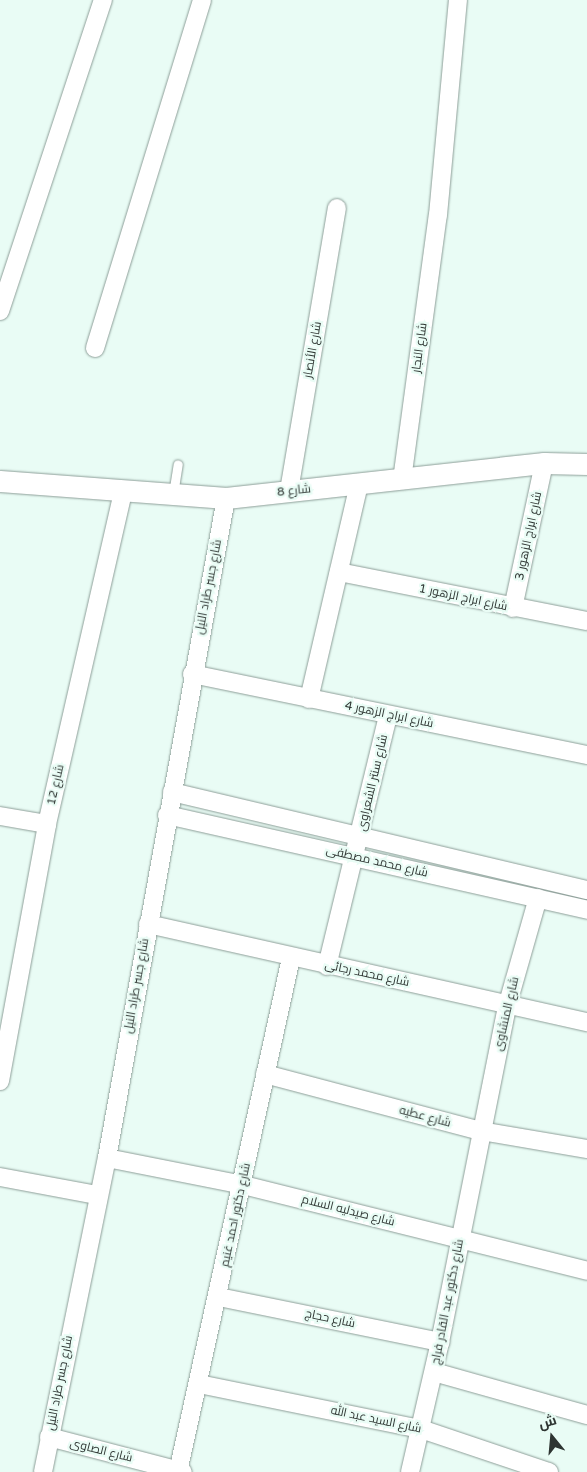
<!DOCTYPE html>
<meta charset="utf-8">
<style>
body{margin:0}
#map{position:relative;width:587px;height:1472px;overflow:hidden;background:#e9fcf5;font-family:"Varela Round",Cairo,sans-serif}
div>[style]{position:absolute}
.roads{filter:drop-shadow(0 0 1px #8d9e98) drop-shadow(0 0 1px #8d9e98)}
.service>*{height:9px;margin:-4.5px;padding:0 4.5px;transform-origin:4.5px;border-radius:4.5px;background:#fff}
.minor>*{height:18px;margin:-9px;padding:0 9px;transform-origin:9px;border-radius:9px;background:#fff}
.tertiary>*{height:21px;margin:-10.5px;padding:0 10.5px;transform-origin:10.5px;border-radius:10.5px;background:#fff}
span{translate:-50% -50%;white-space:nowrap;text-align:center;line-height:1.15;-webkit-text-stroke:4.5px #e9fcf5;paint-order:stroke}
.street-label{font-size:12px;color:#2e3532}
.north{position:absolute;left:527px;top:1412px;width:50px;height:50px;-webkit-text-stroke:4px #e9fcf5;paint-order:stroke;rotate:343deg;font-size:14px;font-weight:700;line-height:20px;text-align:center;color:#2e3532}
.north::after{content:'';display:block;margin:auto;width:18px;height:22px;background:#2e3532;clip-path:polygon(50% 0,100% 100%,50% 72%,0 100%)}
</style>
<div id="map">
<div class="roads">
<div class="service">
<div style="left:173px;top:494px;width:30px;rotate:-81deg"></div>
</div>
<div class="minor">
<div style="left:0;top:311px;width:328px;rotate:-71.7deg"></div>
<div style="left:95px;top:348px;width:364px;rotate:-72.9deg"></div>
<div style="left:402px;top:480px;width:267px;rotate:-82.3deg"></div>
<div style="left:438px;top:215px;width:216px;rotate:-84.7deg"></div>
<div style="left:289px;top:491px;width:287px;rotate:-80.4deg"></div>
<div style="left:339px;top:572px;width:253px;rotate:11.2deg"></div>
<div style="left:513px;top:608px;width:148px;rotate:-77.9deg"></div>
<div style="left:192px;top:674px;width:403px;rotate:11.6deg"></div>
<div style="left:309px;top:699px;width:221px;rotate:-76.9deg"></div>
<div style="left:172px;top:792px;width:426px;rotate:13.3deg"></div>
<div style="left:167px;top:815px;width:431px;rotate:12.7deg"></div>
<div style="left:0;top:816px;width:48px;rotate:9.7deg"></div>
<div style="left:148px;top:924px;width:450px;rotate:12.6deg"></div>
<div style="left:327px;top:966px;width:257px;rotate:-76.3deg"></div>
<div style="left:265px;top:1074px;width:223px;rotate:14.8deg"></div>
<div style="left:481px;top:1131px;width:108px;rotate:9.6deg"></div>
<div style="left:0;top:1081px;width:261px;rotate:-79.6deg"></div>
<div style="left:47px;top:824px;width:342px;rotate:-77.1deg"></div>
<div style="left:107px;top:1158px;width:139px;rotate:11.2deg"></div>
<div style="left:243px;top:1185px;width:355px;rotate:14deg"></div>
<div style="left:0;top:1177px;width:99px;rotate:10.5deg"></div>
<div style="left:219px;top:1297px;width:226px;rotate:11.5deg"></div>
<div style="left:434px;top:1372px;width:159px;rotate:15.7deg"></div>
<div style="left:199px;top:1384px;width:227px;rotate:11.5deg"></div>
<div style="left:421px;top:1429px;width:135px;rotate:18.6deg"></div>
<div style="left:49px;top:1437px;width:138px;rotate:14.6deg"></div>
<div style="left:43px;top:1472px;width:320px;rotate:-78.5deg"></div>
<div style="left:107px;top:1158px;width:671px;rotate:-79.78deg"></div>
<div style="left:178px;top:1472px;width:526px;rotate:-77.6deg"></div>
<div style="left:410px;top:1472px;width:133px;rotate:-77deg"></div>
<div style="left:440px;top:1342px;width:346px;rotate:-78.7deg"></div>
<div style="left:508px;top:1003px;width:109px;rotate:-74.1deg"></div>
</div>
<div class="tertiary">
<div style="left:0;top:481px;width:227px;rotate:4.3deg"></div>
<div style="left:226px;top:498px;width:320px;rotate:-6.3deg"></div>
<div style="left:544px;top:463px;width:43px;rotate:1.3deg"></div>
</div>
</div>
<div class="street-label">
<span style="left:420px;top:348px;rotate:-82deg">شارع النجار</span>
<span style="left:313px;top:350px;rotate:-80deg">شارع الأنصار</span>
<span style="left:294px;top:491px;rotate:-6deg">شارع 8</span>
<span style="left:529px;top:536px;rotate:-78deg">شارع ابراج الزهور 3</span>
<span style="left:209px;top:587px;rotate:-79deg">شارع جسر طراد النيل</span>
<span style="left:463px;top:598px;rotate:12deg">شارع ابراج الزهور 1</span>
<span style="left:389px;top:715px;rotate:12deg">شارع ابراج الزهور 4</span>
<span style="left:373px;top:783px;rotate:-77deg">شارع سنتر الشعراوى</span>
<span style="left:56px;top:785px;rotate:-77deg">شارع 12</span>
<span style="left:377px;top:862px;rotate:13deg">شارع محمد مصطفى</span>
<span style="left:367px;top:974px;rotate:12deg">شارع محمد رجائى</span>
<span style="left:137px;top:986px;rotate:-80deg">شارع جسر طراد النيل</span>
<span style="left:507px;top:1014px;rotate:-77deg">شارع المنشاوى</span>
<span style="left:425px;top:1117px;rotate:15deg">شارع عطيه</span>
<span style="left:348px;top:1211px;rotate:14deg">شارع صيدليه السلام</span>
<span style="left:236px;top:1215px;rotate:-78deg">شارع دكتور احمد غنيم</span>
<span style="left:448px;top:1302px;rotate:-79deg">شارع دكتور عبد القادر فراج</span>
<span style="left:330px;top:1319px;rotate:12deg">شارع حجاج</span>
<span style="left:60px;top:1383px;rotate:-79deg">شارع جسر طراد النيل</span>
<span style="left:376px;top:1420px;rotate:12deg">شارع السيد عبد الله</span>
<span style="left:101px;top:1451px;rotate:14deg">شارع الصاوى</span>
</div>
<div class="north">ش</div>
</div>
